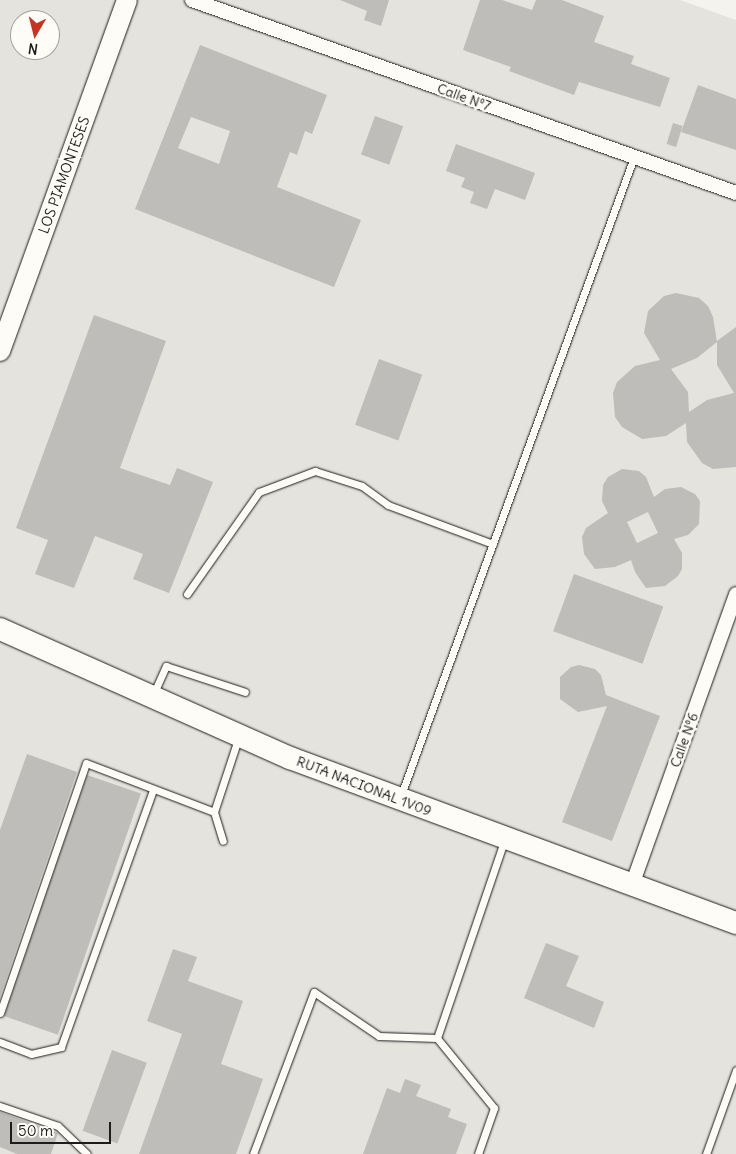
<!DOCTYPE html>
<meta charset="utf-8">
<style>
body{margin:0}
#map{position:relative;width:736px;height:1154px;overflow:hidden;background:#f4f3ee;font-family:Delius,sans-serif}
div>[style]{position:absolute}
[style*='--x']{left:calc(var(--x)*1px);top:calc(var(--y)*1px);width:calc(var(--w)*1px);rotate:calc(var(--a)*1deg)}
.built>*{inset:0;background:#e4e3de}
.building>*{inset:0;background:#bebdba;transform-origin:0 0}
.roads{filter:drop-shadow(0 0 1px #1c1c1c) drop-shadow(0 0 1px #1c1c1c)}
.service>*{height:7px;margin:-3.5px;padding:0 3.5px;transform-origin:3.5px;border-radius:3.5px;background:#fdfcf7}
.minor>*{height:14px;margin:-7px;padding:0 7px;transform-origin:7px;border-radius:7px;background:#fdfcf7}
.secondary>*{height:20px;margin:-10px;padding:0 10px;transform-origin:10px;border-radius:10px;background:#fdfcf7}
.primary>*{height:22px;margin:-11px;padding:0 11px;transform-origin:11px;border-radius:11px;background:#fdfcf7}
span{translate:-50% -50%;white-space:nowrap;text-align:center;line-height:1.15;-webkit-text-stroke:5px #fdfcf7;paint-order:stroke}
.street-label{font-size:14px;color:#1c1c1c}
.north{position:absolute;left:10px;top:10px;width:50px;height:50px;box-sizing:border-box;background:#fdfcf7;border:1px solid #a3a29f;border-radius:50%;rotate:188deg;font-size:14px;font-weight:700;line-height:20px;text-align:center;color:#1c1c1c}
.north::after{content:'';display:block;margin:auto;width:18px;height:22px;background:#c8321e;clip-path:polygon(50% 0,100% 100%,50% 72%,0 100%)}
.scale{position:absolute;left:10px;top:1122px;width:101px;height:22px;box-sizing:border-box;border:2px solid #1c1c1c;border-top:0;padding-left:6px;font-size:15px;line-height:18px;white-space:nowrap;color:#1c1c1c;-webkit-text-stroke:4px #fdfcf7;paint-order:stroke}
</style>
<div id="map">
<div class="built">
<i style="clip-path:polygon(evenodd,0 0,680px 0,736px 20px,736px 1154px,0 1154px,0 0,20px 20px,50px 20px,50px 50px,20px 50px,20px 20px)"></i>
</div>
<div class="building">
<i style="clip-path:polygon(340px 0,389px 0,381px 26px,364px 20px,367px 11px)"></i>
<i style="clip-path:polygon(480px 0,502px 0,532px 10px,536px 0,562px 0,604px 16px,594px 42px,634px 56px,631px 64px,670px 78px,660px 107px,579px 82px,574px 95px,509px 71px,511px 67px,463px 50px)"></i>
<i style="clip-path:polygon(evenodd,200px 45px,327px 95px,312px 134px,305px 131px,297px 155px,290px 152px,277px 187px,361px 220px,334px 287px,135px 209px,200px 45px,191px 117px,230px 131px,219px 164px,178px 148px,191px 117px)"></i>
<i style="clip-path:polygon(698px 85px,736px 99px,736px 150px,681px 132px)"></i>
<i style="left:375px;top:116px;width:30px;height:41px;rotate:20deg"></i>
<i style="left:673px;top:123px;width:10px;height:22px;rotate:17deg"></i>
<i style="clip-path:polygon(456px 144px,535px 173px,525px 200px,495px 189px,487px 209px,470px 203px,474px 192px,461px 187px,465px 178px,446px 171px)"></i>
<i style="clip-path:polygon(676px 293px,699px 298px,708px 306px,713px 317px,717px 342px,697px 358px,671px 369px,688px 392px,689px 412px,707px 400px,734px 393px,717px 365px,717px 341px,736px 327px,736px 467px,713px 469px,702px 463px,687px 442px,686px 423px,666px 436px,642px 439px,622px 427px,615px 417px,613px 393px,617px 382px,635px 366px,660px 360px,644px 333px,648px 311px,664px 296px)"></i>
<i style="clip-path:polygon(94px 315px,166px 341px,120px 468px,170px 485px,177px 468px,213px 482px,169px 593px,133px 579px,143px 554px,95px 536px,74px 588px,35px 574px,48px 540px,16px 528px)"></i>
<i style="left:379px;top:359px;width:46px;height:70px;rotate:20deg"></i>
<i style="clip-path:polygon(evenodd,622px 469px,639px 471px,646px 477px,654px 497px,665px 489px,681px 487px,695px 494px,700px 501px,699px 524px,688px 535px,674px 539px,682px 553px,682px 569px,678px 576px,665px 586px,646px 588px,635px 572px,631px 560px,615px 567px,595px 569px,584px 554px,582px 537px,586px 528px,608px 513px,602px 501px,603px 485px,608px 477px,622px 469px,648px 512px,658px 533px,637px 543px,627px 522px,648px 512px)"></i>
<i style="left:574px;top:574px;width:95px;height:61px;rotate:20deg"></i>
<i style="clip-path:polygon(579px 665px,595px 669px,601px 675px,606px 695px,660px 716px,612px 841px,562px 822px,607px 706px,578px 712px,560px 699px,560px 677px,571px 667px)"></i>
<i style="clip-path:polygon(27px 754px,77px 772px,0 997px,0 830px)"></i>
<i style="left:87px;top:775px;width:57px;height:255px;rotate:19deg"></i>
<i style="clip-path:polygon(546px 943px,579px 956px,566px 986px,604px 1002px,594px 1028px,524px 998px)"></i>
<i style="clip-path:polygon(173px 949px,197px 957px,188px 981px,243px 1001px,221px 1064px,263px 1079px,236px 1154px,139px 1154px,182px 1034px,147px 1021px)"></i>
<i style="left:112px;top:1050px;width:37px;height:86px;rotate:20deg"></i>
<i style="clip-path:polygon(405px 1079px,421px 1085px,416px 1096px,451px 1109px,448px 1117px,467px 1124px,456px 1154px,363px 1154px,387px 1088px,400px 1093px)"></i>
<i style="clip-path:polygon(0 1112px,58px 1133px,51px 1154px,17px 1154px,0 1147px)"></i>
</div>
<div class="roads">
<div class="service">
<i style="--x:187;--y:594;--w:125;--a:-54.8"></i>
<i style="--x:259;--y:492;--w:60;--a:-20.6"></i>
<i style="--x:315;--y:471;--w:49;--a:17.7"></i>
<i style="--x:362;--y:486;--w:32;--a:36"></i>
<i style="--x:388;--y:505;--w:112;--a:20.4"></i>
<i style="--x:153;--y:695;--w:32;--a:-66"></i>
<i style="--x:166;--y:666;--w:83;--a:18.2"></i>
<i style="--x:401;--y:795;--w:679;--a:-69.94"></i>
<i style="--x:214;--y:812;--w:77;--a:-71.8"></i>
<i style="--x:0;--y:1013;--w:264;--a:-71"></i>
<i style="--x:86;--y:763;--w:137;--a:20.9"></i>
<i style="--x:214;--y:812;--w:30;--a:73"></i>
<i style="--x:0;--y:1042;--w:33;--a:21"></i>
<i style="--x:31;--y:1054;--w:31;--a:-13"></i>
<i style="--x:61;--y:1047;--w:273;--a:-70.3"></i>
<i style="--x:0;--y:1106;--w:61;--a:19"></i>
<i style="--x:58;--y:1126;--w:40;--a:44"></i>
<i style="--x:253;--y:1154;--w:173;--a:-69.4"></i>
<i style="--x:314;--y:992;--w:78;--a:34.1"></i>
<i style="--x:379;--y:1036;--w:58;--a:2"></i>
<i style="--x:478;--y:1154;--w:49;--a:-70.8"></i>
<i style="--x:494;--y:1108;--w:90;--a:-129.2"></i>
<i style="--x:437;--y:1038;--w:208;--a:-71.2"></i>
<i style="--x:706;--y:1154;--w:89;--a:-70.3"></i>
</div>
<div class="minor">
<i style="--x:192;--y:0;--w:577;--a:19.53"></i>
<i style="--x:632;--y:885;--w:309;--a:-70.3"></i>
</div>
<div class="secondary">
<i style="--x:0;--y:351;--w:373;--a:-70.1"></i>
</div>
<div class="primary">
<i style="--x:0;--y:629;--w:317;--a:24"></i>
<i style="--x:290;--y:758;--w:476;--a:20.3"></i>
</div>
</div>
<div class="street-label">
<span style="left:464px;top:97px;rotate:20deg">Calle Nº7</span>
<span style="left:64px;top:175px;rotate:-70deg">LOS PIAMONTESES</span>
<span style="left:684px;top:740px;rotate:-70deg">Calle Nº6</span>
<span style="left:364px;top:786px;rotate:21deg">RUTA NACIONAL 1V09</span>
</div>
<div class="north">N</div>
<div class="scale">50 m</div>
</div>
